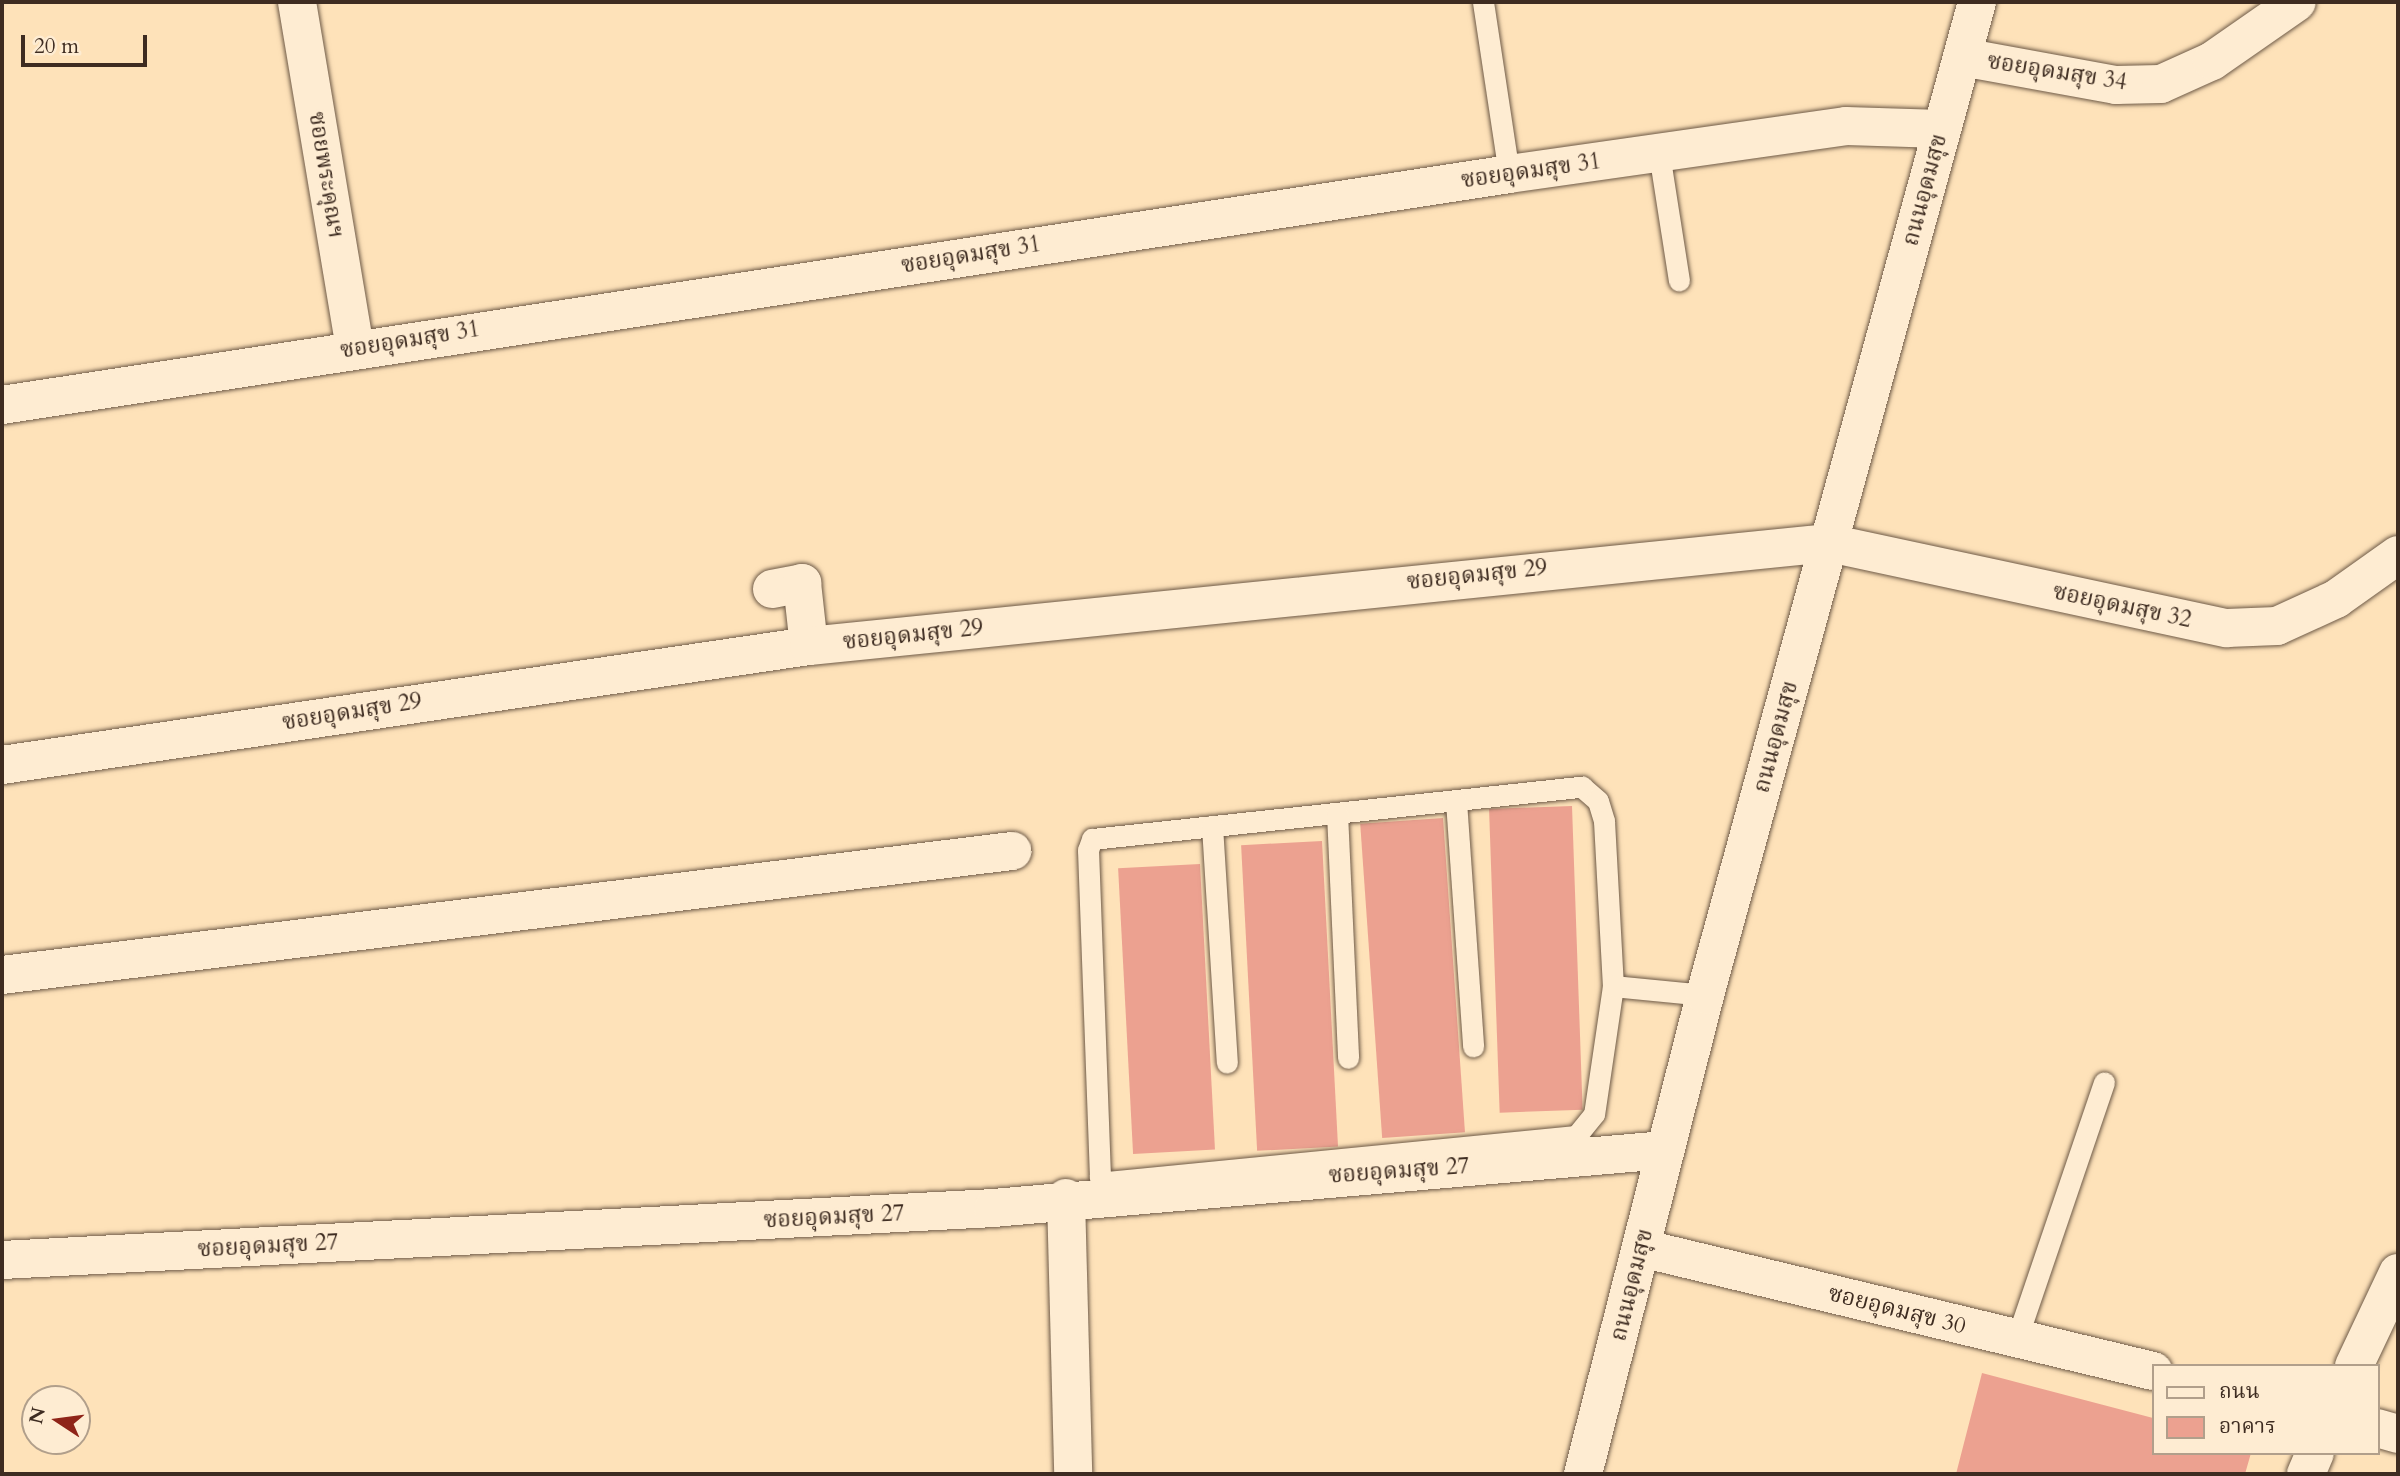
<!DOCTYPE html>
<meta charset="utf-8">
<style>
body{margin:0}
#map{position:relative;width:2400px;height:1476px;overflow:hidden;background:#fee2b9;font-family:Cardo,"Noto Serif Thai",serif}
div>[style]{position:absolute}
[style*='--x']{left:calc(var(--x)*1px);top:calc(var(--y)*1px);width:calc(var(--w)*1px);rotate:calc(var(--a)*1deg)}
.building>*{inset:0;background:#eca190;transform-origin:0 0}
.roads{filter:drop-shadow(0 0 2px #6e5a47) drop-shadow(0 0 2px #6e5a47)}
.lane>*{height:21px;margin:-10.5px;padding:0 10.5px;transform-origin:10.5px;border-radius:10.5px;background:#feecd2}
.street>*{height:38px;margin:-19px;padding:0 19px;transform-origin:19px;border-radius:19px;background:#feecd2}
.secondary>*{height:38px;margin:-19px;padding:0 19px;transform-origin:19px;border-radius:19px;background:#feecd2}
span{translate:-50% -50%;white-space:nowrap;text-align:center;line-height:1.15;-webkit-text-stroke:5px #feecd2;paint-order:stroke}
.street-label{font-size:23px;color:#3e2c21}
.frame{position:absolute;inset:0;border:4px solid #3e2c21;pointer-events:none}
.legend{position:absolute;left:2152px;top:1364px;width:228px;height:91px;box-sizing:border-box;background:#feecd2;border:2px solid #b19f8b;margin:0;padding:9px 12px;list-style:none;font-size:21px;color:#3e2c21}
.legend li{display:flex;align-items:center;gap:14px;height:35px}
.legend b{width:35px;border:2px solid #b19f8b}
.north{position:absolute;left:21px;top:1385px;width:70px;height:70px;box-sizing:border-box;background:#feecd2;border:2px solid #b19f8b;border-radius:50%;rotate:283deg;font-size:19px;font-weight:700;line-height:28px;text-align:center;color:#3e2c21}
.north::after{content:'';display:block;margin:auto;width:24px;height:32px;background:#8f2418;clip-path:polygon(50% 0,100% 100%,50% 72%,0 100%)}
.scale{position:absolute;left:21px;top:35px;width:126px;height:32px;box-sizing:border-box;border:4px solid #3e2c21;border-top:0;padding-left:9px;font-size:21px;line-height:24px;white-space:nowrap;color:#3e2c21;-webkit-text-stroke:5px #feecd2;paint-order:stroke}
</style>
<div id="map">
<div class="building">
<i style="left:1572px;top:806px;width:304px;height:83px;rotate:88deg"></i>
<i style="left:1443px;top:818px;width:315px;height:83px;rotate:86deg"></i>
<i style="left:1322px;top:841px;width:306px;height:81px;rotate:87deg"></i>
<i style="left:1200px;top:864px;width:286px;height:82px;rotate:87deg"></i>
<i style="clip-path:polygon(1982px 1373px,2153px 1418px,2153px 1453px,2251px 1453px,2245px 1474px,1956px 1474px)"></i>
</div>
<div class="roads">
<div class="lane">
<i style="--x:1483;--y:2;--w:174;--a:81.4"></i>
<i style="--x:1659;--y:153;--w:129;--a:81.1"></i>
<i style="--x:1582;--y:787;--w:21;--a:41"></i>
<i style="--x:1598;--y:801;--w:21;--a:73"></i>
<i style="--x:1604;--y:821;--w:165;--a:86.9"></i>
<i style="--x:1613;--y:986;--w:129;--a:98.4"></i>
<i style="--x:1594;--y:1114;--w:28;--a:129"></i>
<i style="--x:1576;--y:1136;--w:471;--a:174.4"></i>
<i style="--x:1107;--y:1182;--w:9;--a:-144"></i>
<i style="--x:1100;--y:1177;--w:327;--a:-92.1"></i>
<i style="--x:1088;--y:850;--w:12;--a:-70"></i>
<i style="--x:1092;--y:839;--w:493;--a:-6.1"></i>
<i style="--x:1456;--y:801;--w:246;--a:86"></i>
<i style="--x:1337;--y:813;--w:245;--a:87.4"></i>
<i style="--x:1212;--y:826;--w:237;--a:86.4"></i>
<i style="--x:1613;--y:986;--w:92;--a:5.6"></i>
<i style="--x:2017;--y:1338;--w:270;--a:-71.2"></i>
</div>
<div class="street">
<i style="--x:297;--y:2;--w:351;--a:80.5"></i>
<i style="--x:1962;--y:57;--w:157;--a:10.3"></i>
<i style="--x:2116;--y:85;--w:45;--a:-1.3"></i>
<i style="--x:2161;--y:84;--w:56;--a:-24.3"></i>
<i style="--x:2212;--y:61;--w:103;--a:-34.8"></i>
<i style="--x:2;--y:405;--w:1525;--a:-8.71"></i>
<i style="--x:1509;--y:174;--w:340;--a:-8.1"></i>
<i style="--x:1846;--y:126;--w:96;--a:1.8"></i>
<i style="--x:772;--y:589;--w:31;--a:-11"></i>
<i style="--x:802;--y:583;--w:63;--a:83.7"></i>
<i style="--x:2;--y:765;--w:816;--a:-8.39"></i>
<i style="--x:809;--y:646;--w:1025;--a:-5.77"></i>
<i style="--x:1829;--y:543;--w:407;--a:12.1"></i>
<i style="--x:2227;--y:628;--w:50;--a:-2.3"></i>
<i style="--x:2277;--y:626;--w:65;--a:-24.6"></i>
<i style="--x:2336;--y:599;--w:76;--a:-35.4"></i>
<i style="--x:2;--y:975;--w:1018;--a:-7"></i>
<i style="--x:1066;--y:1198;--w:276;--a:88.5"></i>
<i style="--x:1641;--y:1248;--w:527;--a:13.51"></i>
<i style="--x:2;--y:1260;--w:992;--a:-3"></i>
<i style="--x:993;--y:1208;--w:674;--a:-4.93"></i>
<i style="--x:2354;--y:1366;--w:103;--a:-64.7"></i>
<i style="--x:2377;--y:1428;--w:22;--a:16"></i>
<i style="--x:2306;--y:1474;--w:23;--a:-67"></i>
</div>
<div class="secondary">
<i style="--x:1583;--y:1474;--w:494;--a:-75.7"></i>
<i style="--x:1705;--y:995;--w:1030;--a:-74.68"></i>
</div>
</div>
<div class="street-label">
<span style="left:2057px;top:72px;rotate:9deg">ซอยอุดมสุข 34</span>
<span style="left:1531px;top:171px;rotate:-8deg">ซอยอุดมสุข 31</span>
<span style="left:326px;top:175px;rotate:81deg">ซอยพระคุณฯ</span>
<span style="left:1925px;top:190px;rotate:-75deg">ถนนอุดมสุข</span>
<span style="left:971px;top:255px;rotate:-9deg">ซอยอุดมสุข 31</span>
<span style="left:410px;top:340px;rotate:-9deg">ซอยอุดมสุข 31</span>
<span style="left:1477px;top:575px;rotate:-6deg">ซอยอุดมสุข 29</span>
<span style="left:2122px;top:606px;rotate:12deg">ซอยอุดมสุข 32</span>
<span style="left:913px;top:635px;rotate:-6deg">ซอยอุดมสุข 29</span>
<span style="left:352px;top:712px;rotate:-9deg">ซอยอุดมสุข 29</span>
<span style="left:1776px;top:737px;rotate:-75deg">ถนนอุดมสุข</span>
<span style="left:1399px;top:1171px;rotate:-4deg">ซอยอุดมสุข 27</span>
<span style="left:834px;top:1217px;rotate:-3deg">ซอยอุดมสุข 27</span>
<span style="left:268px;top:1246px;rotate:-3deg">ซอยอุดมสุข 27</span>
<span style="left:1632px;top:1285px;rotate:-76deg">ถนนอุดมสุข</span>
<span style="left:1897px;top:1310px;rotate:14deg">ซอยอุดมสุข 30</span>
</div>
<div class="frame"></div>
<ul class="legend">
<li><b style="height:9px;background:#feecd2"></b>ถนน</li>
<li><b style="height:19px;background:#eca190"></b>อาคาร</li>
</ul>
<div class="north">N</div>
<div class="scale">20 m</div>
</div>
